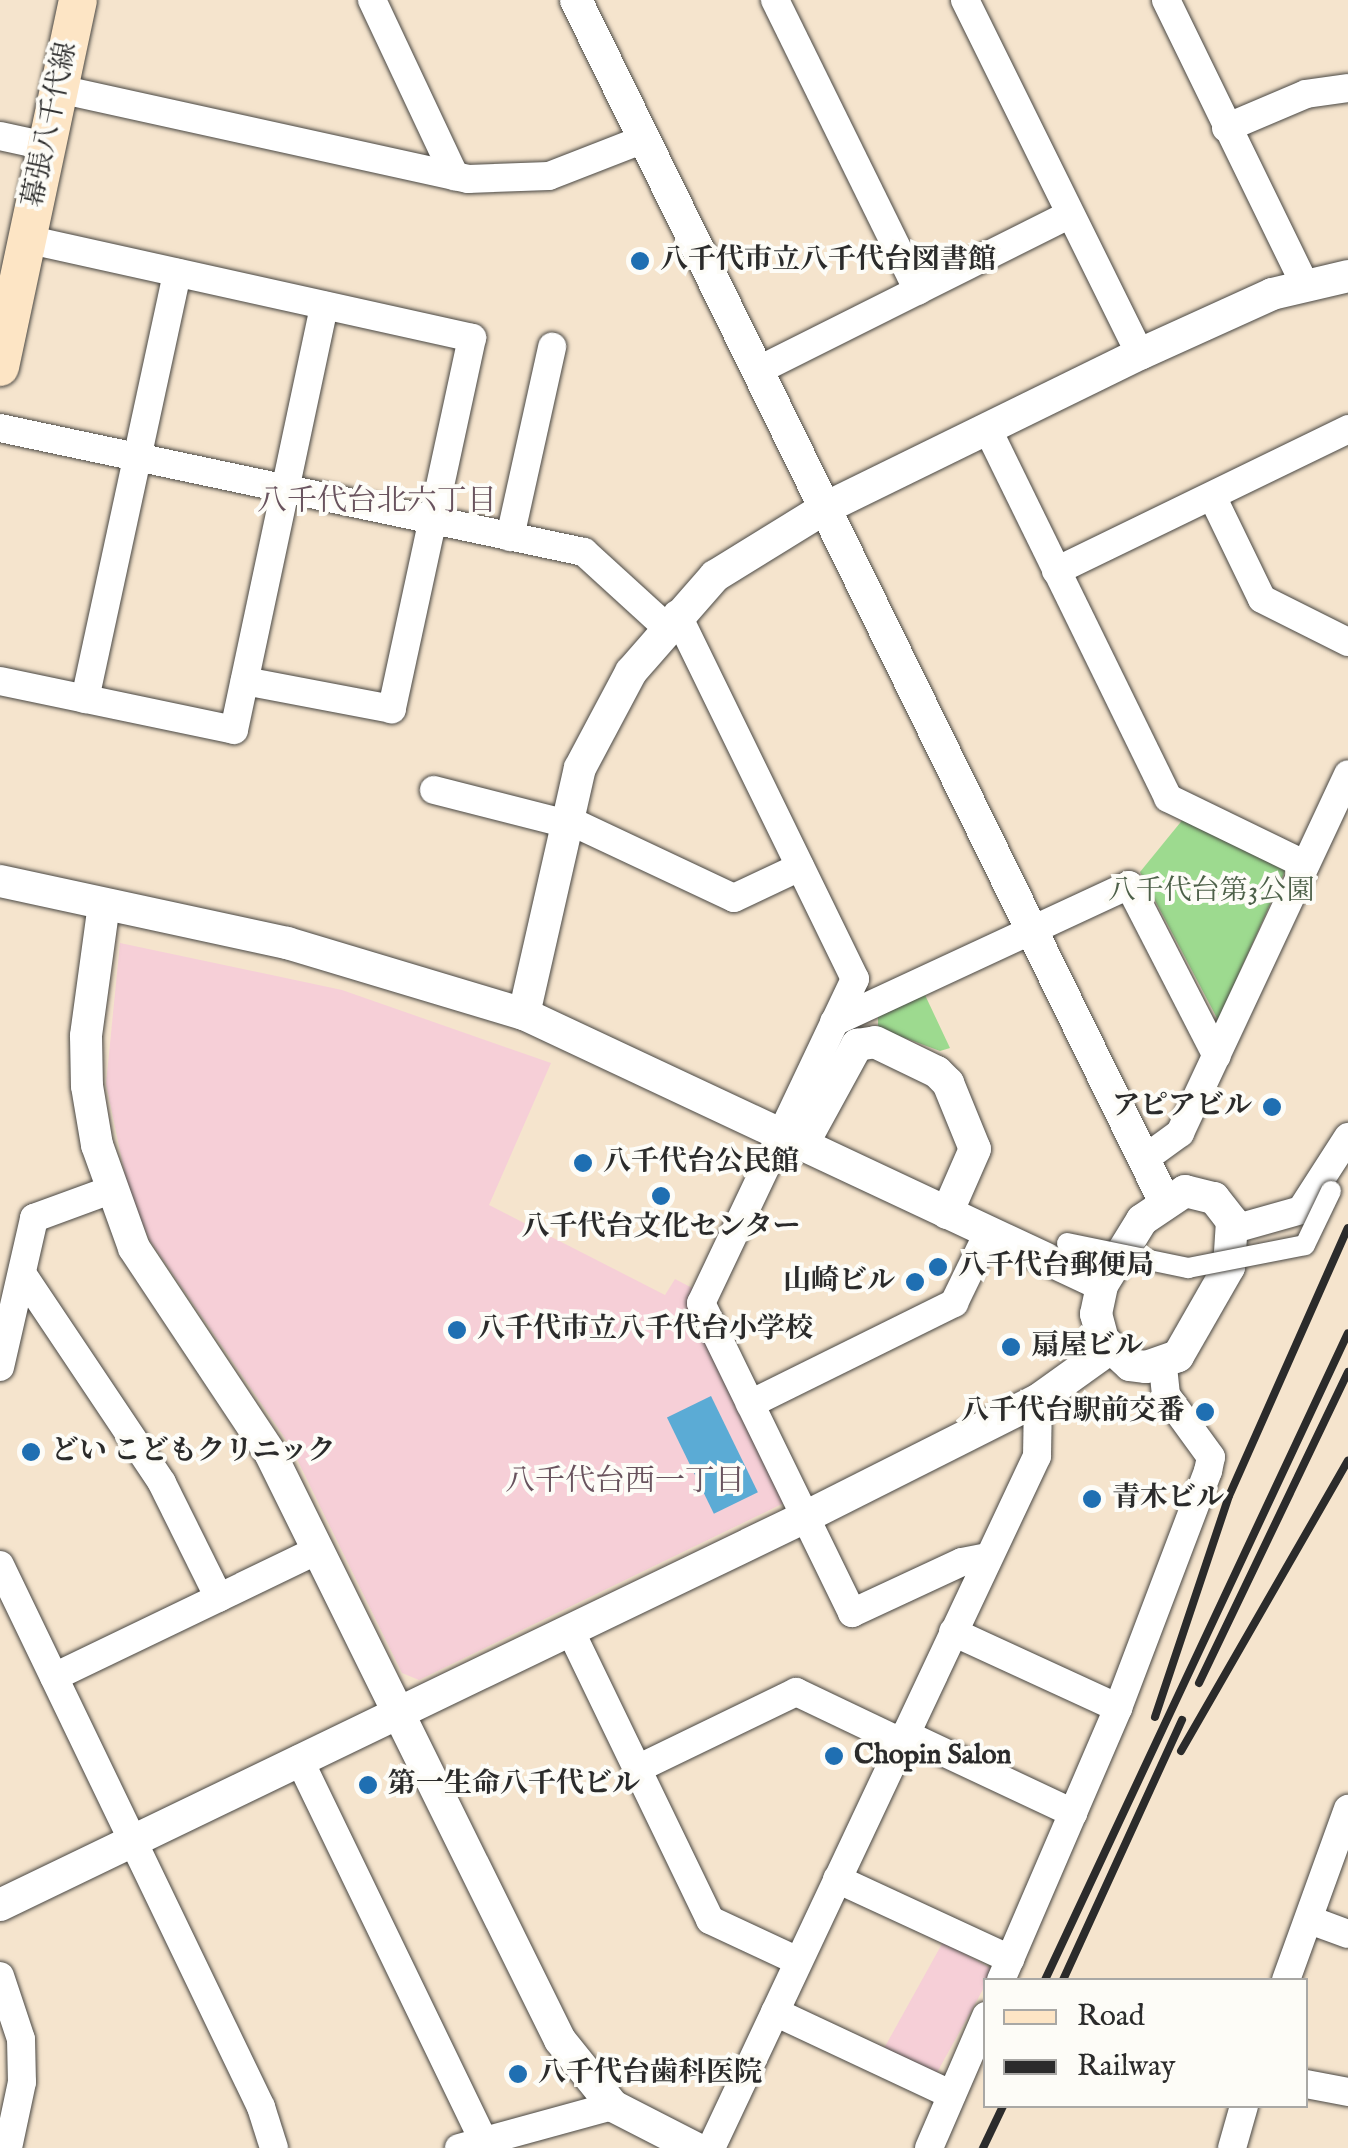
<!DOCTYPE html>
<meta charset="utf-8">
<style>
body{margin:0}
#map{position:relative;width:1348px;height:2148px;overflow:hidden;background:#f5e4cd;font-family:"IM FELL English","Noto Serif JP",serif}
div>[style]{position:absolute}
[style*='--x']{left:calc(var(--x)*1px);top:calc(var(--y)*1px);width:calc(var(--w)*1px);rotate:calc(var(--a)*1deg)}
.built>*{inset:0;background:#f6cfd7;transform-origin:0 0}
.green>*{inset:0;background:#9dda8f}
.water>*{inset:0;background:#5babd5;transform-origin:0 0}
.roads{filter:drop-shadow(0 0 2px #494743) drop-shadow(0 0 2px #494743)}
.minor>*{height:28px;margin:-14px;padding:0 14px;transform-origin:14px;border-radius:14px;background:#fff}
.tertiary>*{height:32px;margin:-16px;padding:0 16px;transform-origin:16px;border-radius:16px;background:#fff}
.secondary>*{height:38px;margin:-19px;padding:0 19px;transform-origin:19px;border-radius:19px;background:#fde5c5}
.rail>*{height:8px;margin:-4px;padding:0 4px;transform-origin:4px;border-radius:4px;background:#2b2b2b}
.bridges{filter:drop-shadow(0 0 2px #494743) drop-shadow(0 0 2px #494743)}
.pedestrian-bridge>*{height:20px;margin:-10px;padding:0 10px;transform-origin:10px;border-radius:10px;background:#fff}
.dots>*{width:28px;height:28px;translate:-50% -50%;box-sizing:border-box;border:5px solid #fdfcf7;border-radius:50%}
span{translate:-50% -50%;white-space:nowrap;text-align:center;line-height:1.15;-webkit-text-stroke:8px #fdfcf7;paint-order:stroke}
.street-label{font-size:28px;color:#2b2b2b}
.poi-label{font-size:28px;color:#2b2b2b;font-weight:700}
.left{translate:0 -50%;text-align:left}
.right{translate:-100% -50%;text-align:right}
.park-label{font-size:28px;color:#4d6049}
.neighbourhood-label{font-size:30px;color:#69535e}
.legend{position:absolute;left:983px;top:1978px;width:325px;height:130px;box-sizing:border-box;background:#fdfcf7;border:2px solid #a9a8a5;margin:0;padding:12px 18px;list-style:none;font-size:30px;color:#2b2b2b}
.legend li{display:flex;align-items:center;gap:20px;height:50px}
.legend b{width:50px;border:2px solid #a9a8a5}
</style>
<div id="map">
<div class="built">
<i style="clip-path:polygon(120px 943px,342px 990px,551px 1063px,489px 1205px,665px 1295px,675px 1279px,696px 1290px,784px 1503px,419px 1680px,402px 1673px,291px 1447px,149px 1239px,127px 1184px,106px 1084px)"></i>
<i style="left:943px;top:1942px;width:58px;height:125px;rotate:29deg"></i>
</div>
<div class="green">
<i style="clip-path:polygon(1184px 818px,1286px 869px,1218px 1020px,1140px 872px)"></i>
<i style="clip-path:polygon(925px 995px,950px 1048px,940px 1051px,878px 1028px,878px 1013px)"></i>
</div>
<div class="water">
<i style="left:711px;top:1396px;width:107px;height:49px;rotate:64deg"></i>
</div>
<div class="roads">
<div class="minor">
<i style="--x:372;--y:0;--w:195;--a:64.8"></i>
<i style="--x:775;--y:0;--w:324;--a:63.8"></i>
<i style="--x:965;--y:0;--w:395;--a:63.7"></i>
<i style="--x:1166;--y:0;--w:315;--a:64"></i>
<i style="--x:59;--y:89;--w:419;--a:12.4"></i>
<i style="--x:468;--y:179;--w:81;--a:-2.1"></i>
<i style="--x:549;--y:176;--w:102;--a:-21.3"></i>
<i style="--x:1226;--y:128;--w:87;--a:-23"></i>
<i style="--x:1306;--y:94;--w:42;--a:-8.1"></i>
<i style="--x:0;--y:136;--w:47;--a:12.3"></i>
<i style="--x:26;--y:239;--w:457;--a:12.5"></i>
<i style="--x:472;--y:338;--w:380;--a:102.2"></i>
<i style="--x:392;--y:709;--w:150;--a:-169.2"></i>
<i style="--x:757;--y:371;--w:350;--a:-26.6"></i>
<i style="--x:0;--y:428;--w:597;--a:11.99"></i>
<i style="--x:584;--y:552;--w:110;--a:42.4"></i>
<i style="--x:987;--y:428;--w:412;--a:63.9"></i>
<i style="--x:1168;--y:798;--w:151;--a:25.9"></i>
<i style="--x:1212;--y:496;--w:114;--a:64.1"></i>
<i style="--x:1262;--y:599;--w:96;--a:26.6"></i>
<i style="--x:510;--y:537;--w:195;--a:-77.5"></i>
<i style="--x:1056;--y:571;--w:325;--a:-25.9"></i>
<i style="--x:677;--y:614;--w:406;--a:64"></i>
<i style="--x:855;--y:979;--w:359;--a:115.4"></i>
<i style="--x:701;--y:1303;--w:345;--a:64"></i>
<i style="--x:852;--y:1613;--w:121;--a:-24.9"></i>
<i style="--x:962;--y:1562;--w:26;--a:-11"></i>
<i style="--x:0;--y:681;--w:239;--a:11.8"></i>
<i style="--x:234;--y:730;--w:434;--a:-78"></i>
<i style="--x:85;--y:699;--w:436;--a:-77.8"></i>
<i style="--x:434;--y:790;--w:137;--a:14.3"></i>
<i style="--x:568;--y:820;--w:183;--a:25.2"></i>
<i style="--x:734;--y:898;--w:73;--a:-25.2"></i>
<i style="--x:834;--y:1022;--w:325;--a:-24.9"></i>
<i style="--x:1129;--y:885;--w:192;--a:62.8"></i>
<i style="--x:1143;--y:1160;--w:46;--a:-36.1"></i>
<i style="--x:1180;--y:1133;--w:396;--a:-64.9"></i>
<i style="--x:1234;--y:1229;--w:70;--a:-15.8"></i>
<i style="--x:1301;--y:1210;--w:87;--a:-57.2"></i>
<i style="--x:23;--y:1275;--w:250;--a:56.2"></i>
<i style="--x:162;--y:1483;--w:128;--a:63.6"></i>
<i style="--x:0;--y:1367;--w:153;--a:-77.1"></i>
<i style="--x:34;--y:1218;--w:81;--a:-20.2"></i>
<i style="--x:750;--y:1404;--w:228;--a:-26.3"></i>
<i style="--x:954;--y:1303;--w:78;--a:-64.1"></i>
<i style="--x:0;--y:1565;--w:602;--a:64.29"></i>
<i style="--x:261;--y:2107;--w:43;--a:72.4"></i>
<i style="--x:571;--y:1632;--w:320;--a:64.2"></i>
<i style="--x:710;--y:1920;--w:97;--a:25"></i>
<i style="--x:953;--y:1632;--w:182;--a:24.7"></i>
<i style="--x:54;--y:1677;--w:293;--a:-25.7"></i>
<i style="--x:905;--y:1734;--w:186;--a:25.2"></i>
<i style="--x:299;--y:1759;--w:424;--a:64.2"></i>
<i style="--x:484;--y:2141;--w:8;--a:113"></i>
<i style="--x:637;--y:1769;--w:177;--a:-25.8"></i>
<i style="--x:796;--y:1692;--w:116;--a:25.5"></i>
<i style="--x:837;--y:1879;--w:191;--a:24.8"></i>
<i style="--x:1310;--y:1920;--w:40;--a:20.2"></i>
<i style="--x:0;--y:1976;--w:66;--a:71.6"></i>
<i style="--x:21;--y:2039;--w:43;--a:88.7"></i>
<i style="--x:22;--y:2082;--w:67;--a:102"></i>
<i style="--x:1001;--y:1980;--w:296;--a:-66.7"></i>
<i style="--x:1118;--y:1708;--w:254;--a:-69.2"></i>
<i style="--x:1208;--y:1471;--w:14;--a:-78"></i>
<i style="--x:1211;--y:1457;--w:77;--a:-126"></i>
<i style="--x:1166;--y:1395;--w:31;--a:-96"></i>
<i style="--x:1286;--y:1980;--w:182;--a:-70.1"></i>
<i style="--x:775;--y:2012;--w:195;--a:25.1"></i>
<i style="--x:1306;--y:2084;--w:43;--a:10.8"></i>
<i style="--x:459;--y:2148;--w:160;--a:-15.3"></i>
<i style="--x:711;--y:2148;--w:765;--a:-64.77"></i>
<i style="--x:1037;--y:1456;--w:56;--a:-89"></i>
<i style="--x:929;--y:2148;--w:144;--a:-66.6"></i>
<i style="--x:1232;--y:2148;--w:44;--a:-74.1"></i>
</div>
<div class="tertiary">
<i style="--x:576;--y:0;--w:1336;--a:63.9"></i>
<i style="--x:0;--y:881;--w:294;--a:12.2"></i>
<i style="--x:287;--y:943;--w:247;--a:16.7"></i>
<i style="--x:524;--y:1014;--w:638;--a:25.12"></i>
<i style="--x:104;--y:904;--w:133;--a:97.8"></i>
<i style="--x:86;--y:1036;--w:50;--a:88.9"></i>
<i style="--x:87;--y:1086;--w:60;--a:80.4"></i>
<i style="--x:97;--y:1145;--w:109;--a:70.2"></i>
<i style="--x:134;--y:1248;--w:246;--a:56.4"></i>
<i style="--x:270;--y:1453;--w:655;--a:63.71"></i>
<i style="--x:560;--y:2040;--w:85;--a:51.2"></i>
<i style="--x:613;--y:2106;--w:92;--a:27.1"></i>
<i style="--x:524;--y:1014;--w:252;--a:-77.2"></i>
<i style="--x:580;--y:768;--w:109;--a:-62"></i>
<i style="--x:631;--y:672;--w:128;--a:-48.8"></i>
<i style="--x:715;--y:576;--w:129;--a:-31.7"></i>
<i style="--x:825;--y:508;--w:351;--a:-26.1"></i>
<i style="--x:1140;--y:354;--w:145;--a:-24.4"></i>
<i style="--x:1272;--y:294;--w:78;--a:-13.3"></i>
<i style="--x:804;--y:1142;--w:111;--a:-61.3"></i>
<i style="--x:857;--y:1045;--w:18;--a:-9"></i>
<i style="--x:875;--y:1042;--w:69;--a:25.8"></i>
<i style="--x:937;--y:1072;--w:16;--a:45"></i>
<i style="--x:948;--y:1083;--w:71;--a:67.8"></i>
<i style="--x:975;--y:1149;--w:70;--a:113.6"></i>
<i style="--x:1185;--y:1191;--w:30;--a:14"></i>
<i style="--x:1214;--y:1198;--w:29;--a:52"></i>
<i style="--x:1232;--y:1221;--w:46;--a:93.7"></i>
<i style="--x:1229;--y:1267;--w:103;--a:119.8"></i>
<i style="--x:1178;--y:1356;--w:34;--a:161"></i>
<i style="--x:1146;--y:1367;--w:16;--a:-173"></i>
<i style="--x:1130;--y:1365;--w:37;--a:-137"></i>
<i style="--x:1103;--y:1340;--w:27;--a:-105"></i>
<i style="--x:1096;--y:1314;--w:30;--a:-78"></i>
<i style="--x:1102;--y:1285;--w:76;--a:-58.4"></i>
<i style="--x:1142;--y:1220;--w:52;--a:-34"></i>
<i style="--x:0;--y:1905;--w:894;--a:-25.73"></i>
<i style="--x:805;--y:1517;--w:261;--a:-26.7"></i>
<i style="--x:1038;--y:1400;--w:87;--a:-35.7"></i>
</div>
<div class="secondary">
<i style="--x:0;--y:367;--w:375;--a:-78"></i>
</div>
</div>
<div class="rail">
<i style="--x:1199;--y:1683;--w:345;--a:-64.4"></i>
<i style="--x:1155;--y:1717;--w:233;--a:-71.5"></i>
<i style="--x:1229;--y:1496;--w:293;--a:-66.1"></i>
<i style="--x:1181;--y:1751;--w:335;--a:-60.1"></i>
<i style="--x:1045;--y:1980;--w:714;--a:-64.91"></i>
<i style="--x:1063;--y:1980;--w:286;--a:-65.4"></i>
<i style="--x:983;--y:2148;--w:47;--a:-64.5"></i>
</div>
<div class="bridges">
<div class="pedestrian-bridge">
<i style="--x:1067;--y:1243;--w:124;--a:11.7"></i>
<i style="--x:1188;--y:1268;--w:119;--a:-11.1"></i>
<i style="--x:1305;--y:1245;--w:60;--a:-64.3"></i>
</div>
</div>
<div class="dots">
<i style="left:640px;top:261px;background:#1f6fb2"></i>
<i style="left:1272px;top:1107px;background:#1f6fb2"></i>
<i style="left:583px;top:1163px;background:#1f6fb2"></i>
<i style="left:661px;top:1196px;background:#1f6fb2"></i>
<i style="left:938px;top:1267px;background:#1f6fb2"></i>
<i style="left:915px;top:1282px;background:#1f6fb2"></i>
<i style="left:457px;top:1330px;background:#1f6fb2"></i>
<i style="left:1011px;top:1347px;background:#1f6fb2"></i>
<i style="left:1205px;top:1412px;background:#1f6fb2"></i>
<i style="left:31px;top:1452px;background:#1f6fb2"></i>
<i style="left:1092px;top:1499px;background:#1f6fb2"></i>
<i style="left:834px;top:1756px;background:#1f6fb2"></i>
<i style="left:368px;top:1785px;background:#1f6fb2"></i>
<i style="left:518px;top:2074px;background:#1f6fb2"></i>
</div>
<div class="street-label">
<span style="left:51px;top:125px;rotate:-78deg">幕張八千代線</span>
</div>
<div class="poi-label">
<span class="left" style="left:660px;top:261px">八千代市立八千代台図書館</span>
<span class="right" style="left:1252px;top:1107px">アピアビル</span>
<span class="left" style="left:603px;top:1163px">八千代台公民館</span>
<span style="left:661px;top:1228px">八千代台文化センター</span>
<span class="left" style="left:958px;top:1267px">八千代台郵便局</span>
<span class="right" style="left:895px;top:1282px">山崎ビル</span>
<span class="left" style="left:477px;top:1330px">八千代市立八千代台小学校</span>
<span class="left" style="left:1031px;top:1347px">扇屋ビル</span>
<span class="right" style="left:1185px;top:1412px">八千代台駅前交番</span>
<span class="left" style="left:51px;top:1452px">どい こどもクリニック</span>
<span class="left" style="left:1112px;top:1499px">青木ビル</span>
<span class="left" style="left:854px;top:1756px">Chopin Salon</span>
<span class="left" style="left:388px;top:1785px">第一生命八千代ビル</span>
<span class="left" style="left:538px;top:2074px">八千代台歯科医院</span>
</div>
<div class="park-label">
<span style="left:1211px;top:892px">八千代台第3公園</span>
</div>
<div class="neighbourhood-label">
<span style="left:377px;top:502px">八千代台北六丁目</span>
<span style="left:625px;top:1482px">八千代台西一丁目</span>
</div>
<ul class="legend">
<li><b style="height:12px;background:#fde5c5"></b>Road</li>
<li><b style="height:12px;background:#2b2b2b"></b>Railway</li>
</ul>
</div>
